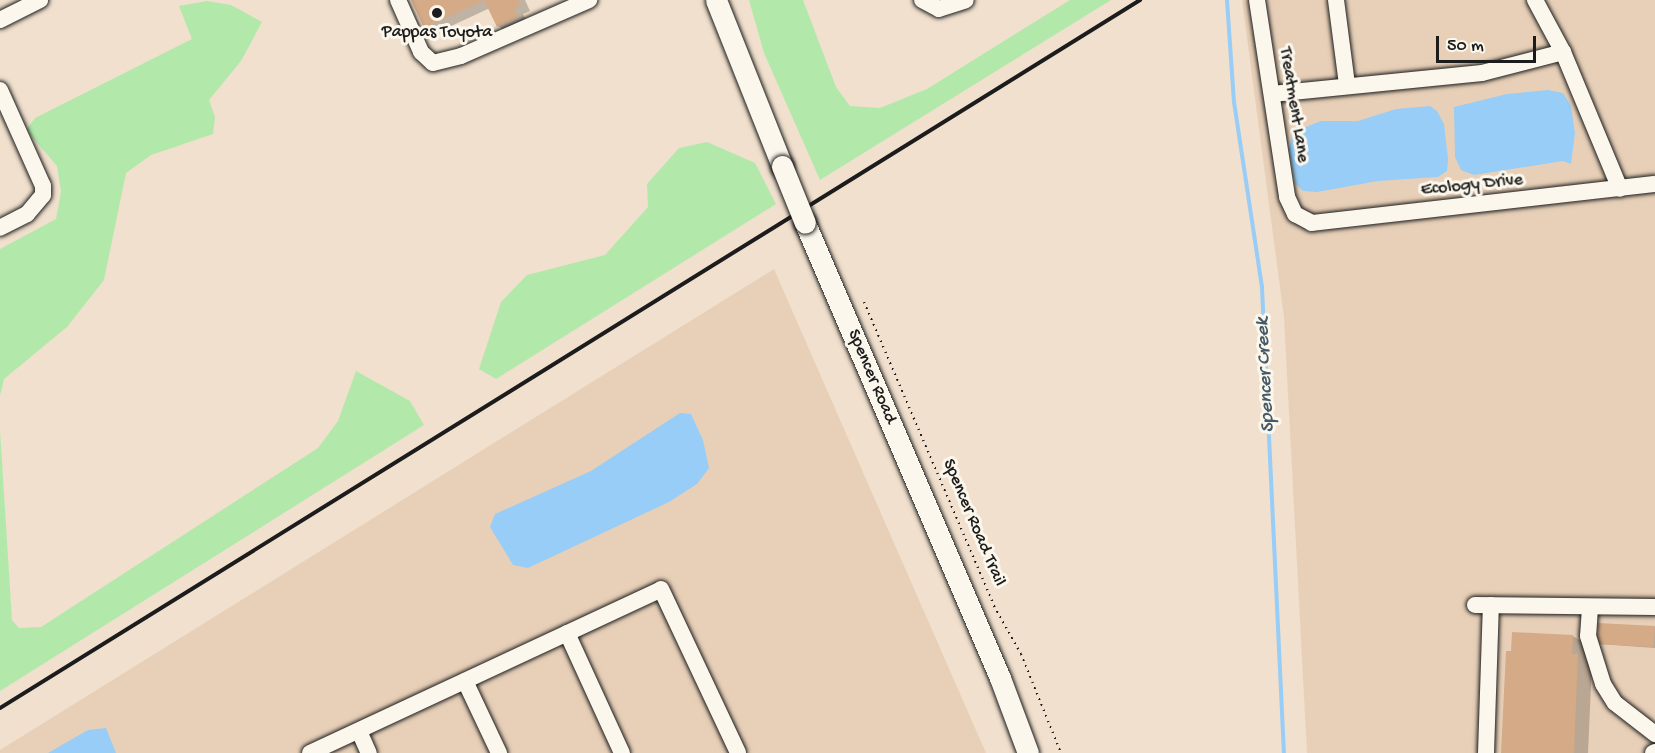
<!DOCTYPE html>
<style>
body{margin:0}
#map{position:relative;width:1655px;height:753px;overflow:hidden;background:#f0e0cd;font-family:"Gochi Hand",sans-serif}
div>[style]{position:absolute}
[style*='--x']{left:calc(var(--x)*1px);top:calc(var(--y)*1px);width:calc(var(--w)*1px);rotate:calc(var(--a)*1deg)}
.built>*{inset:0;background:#e8d0b8}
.green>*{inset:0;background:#b2e9ab}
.water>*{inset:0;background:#97cdf6}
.shadow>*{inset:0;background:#0003}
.stream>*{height:4px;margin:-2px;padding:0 2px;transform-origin:2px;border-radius:2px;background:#97cdf6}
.building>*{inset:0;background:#d5aa86;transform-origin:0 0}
.path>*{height:2px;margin-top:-1px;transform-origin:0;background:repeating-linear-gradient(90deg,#1c1c1c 0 1.5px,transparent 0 6px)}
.roads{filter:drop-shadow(0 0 2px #1c1c1c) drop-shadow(0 0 2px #1c1c1c)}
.minor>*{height:16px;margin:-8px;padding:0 8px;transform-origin:8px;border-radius:8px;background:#fbf7ec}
.major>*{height:21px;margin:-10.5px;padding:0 10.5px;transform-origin:10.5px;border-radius:10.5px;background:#fbf7ec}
.rail>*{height:4px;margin:-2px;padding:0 2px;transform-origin:2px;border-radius:2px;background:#1c1c1c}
.bridges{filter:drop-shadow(0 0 2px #1c1c1c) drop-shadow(0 0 2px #1c1c1c)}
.major-bridge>*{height:21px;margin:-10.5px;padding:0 10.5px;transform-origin:10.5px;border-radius:10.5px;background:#fbf7ec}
.dots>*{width:16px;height:16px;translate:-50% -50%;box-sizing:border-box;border:3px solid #fbf7ec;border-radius:50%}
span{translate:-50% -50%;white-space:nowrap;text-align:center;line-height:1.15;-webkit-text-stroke:6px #fbf7ec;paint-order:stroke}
.poi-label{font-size:18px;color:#1c1c1c}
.street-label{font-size:18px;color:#1c1c1c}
.water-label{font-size:20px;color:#475a68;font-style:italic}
.scale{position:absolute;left:1436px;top:36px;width:100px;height:27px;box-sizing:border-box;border:3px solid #1c1c1c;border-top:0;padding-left:8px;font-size:18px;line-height:21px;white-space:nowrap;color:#1c1c1c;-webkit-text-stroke:4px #fbf7ec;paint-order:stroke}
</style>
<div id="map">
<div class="built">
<i style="clip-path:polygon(1242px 0,1655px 0,1655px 753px,1307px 753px,1284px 318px)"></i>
<i style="clip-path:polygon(774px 269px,986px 753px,0 753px,0 750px)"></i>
</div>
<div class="green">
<i style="clip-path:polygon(749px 0,803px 0,836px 87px,850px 106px,880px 108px,927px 89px,1070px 0,1111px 0,820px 180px,764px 53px)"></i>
<i style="clip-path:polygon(207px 1px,231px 5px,262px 22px,241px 61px,209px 100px,215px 117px,213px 134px,151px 155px,126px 173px,104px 280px,67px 327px,4px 379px,0 396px,0 249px,56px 219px,61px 192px,57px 166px,26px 130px,35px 118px,192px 39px,179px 6px)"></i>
<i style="clip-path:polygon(707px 142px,755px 163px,776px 204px,496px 379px,479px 369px,501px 302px,527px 275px,605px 255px,648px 207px,647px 184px,679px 148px)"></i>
<i style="clip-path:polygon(356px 371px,410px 401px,424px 425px,0 691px,0 431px,12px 620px,19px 628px,41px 627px,318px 448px,338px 421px)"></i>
</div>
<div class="water">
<i style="clip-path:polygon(1548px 90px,1563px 93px,1571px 106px,1575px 133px,1571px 164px,1563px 161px,1474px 175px,1461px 170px,1455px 157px,1454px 107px,1507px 94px)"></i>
<i style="clip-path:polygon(1430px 106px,1437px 111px,1444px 124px,1448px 159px,1447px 171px,1438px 177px,1378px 181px,1317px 192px,1303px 191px,1295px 183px,1289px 149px,1292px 135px,1298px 130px,1321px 121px,1358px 121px,1396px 109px)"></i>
<i style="clip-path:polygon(680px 413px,691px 414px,703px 440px,709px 468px,697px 484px,669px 502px,528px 568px,513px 565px,490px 527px,495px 514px,591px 471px)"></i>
<i style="clip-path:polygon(106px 728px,116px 753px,48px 753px,88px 730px)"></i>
</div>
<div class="shadow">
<i style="clip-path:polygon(413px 0,525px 0,530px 11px,523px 14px,527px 23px,508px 32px,498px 26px,490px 8px,436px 33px,425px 27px)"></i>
<i style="clip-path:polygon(1655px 627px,1655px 648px,1599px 644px)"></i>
<i style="clip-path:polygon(1573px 636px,1587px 645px,1586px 660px,1592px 663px,1588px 753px,1502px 753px)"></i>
</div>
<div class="stream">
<i style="--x:1227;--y:0;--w:102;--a:86.1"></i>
<i style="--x:1234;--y:102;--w:188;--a:81.4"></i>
<i style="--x:1262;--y:288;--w:466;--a:87.3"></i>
</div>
<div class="building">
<i style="clip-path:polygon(411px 0,518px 0,521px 5px,514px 8px,518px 17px,497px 27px,484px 0,424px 28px)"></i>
<i style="left:1598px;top:623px;width:57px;height:21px;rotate:3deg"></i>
<i style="clip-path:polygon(1512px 632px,1573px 635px,1572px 654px,1578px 654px,1574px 753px,1501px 753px,1506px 651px,1511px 651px)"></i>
</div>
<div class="path">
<i style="--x:864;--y:302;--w:331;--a:66.8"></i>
<i style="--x:994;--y:606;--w:55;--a:60.6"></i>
<i style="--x:1021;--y:654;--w:107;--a:68"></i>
</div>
<div class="roads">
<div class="minor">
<i style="--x:398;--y:0;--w:57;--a:66.1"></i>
<i style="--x:421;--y:52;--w:16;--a:43"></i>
<i style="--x:433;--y:63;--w:29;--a:-14"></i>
<i style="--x:461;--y:56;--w:140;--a:-23.6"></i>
<i style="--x:922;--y:0;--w:19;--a:28"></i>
<i style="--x:939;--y:9;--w:28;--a:-18"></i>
<i style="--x:1257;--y:0;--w:199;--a:81.3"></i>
<i style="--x:1287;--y:197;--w:19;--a:65"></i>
<i style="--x:1295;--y:214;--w:19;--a:28"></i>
<i style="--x:1312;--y:223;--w:345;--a:-6.5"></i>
<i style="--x:1336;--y:0;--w:86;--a:82.6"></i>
<i style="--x:1535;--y:0;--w:59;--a:61.7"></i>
<i style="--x:1563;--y:52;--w:148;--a:67.4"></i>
<i style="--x:0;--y:20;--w:45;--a:-26.6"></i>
<i style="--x:0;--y:90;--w:105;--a:65.9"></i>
<i style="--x:43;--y:186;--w:9;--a:90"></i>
<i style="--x:43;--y:195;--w:25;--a:130"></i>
<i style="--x:27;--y:214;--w:30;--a:153"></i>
<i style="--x:1272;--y:94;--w:211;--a:-5.7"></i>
<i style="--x:1482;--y:73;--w:84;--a:-14.5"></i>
<i style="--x:1475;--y:605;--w:180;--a:0.6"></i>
<i style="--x:1590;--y:608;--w:28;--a:94"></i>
<i style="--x:1588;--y:636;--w:50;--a:72.6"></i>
<i style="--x:1603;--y:684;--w:22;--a:58"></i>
<i style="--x:1615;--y:703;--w:51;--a:37.8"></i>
<i style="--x:567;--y:633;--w:132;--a:65.4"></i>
<i style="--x:465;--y:681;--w:80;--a:64.7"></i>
<i style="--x:359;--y:731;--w:24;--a:66"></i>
<i style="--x:310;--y:753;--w:387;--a:-25"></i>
<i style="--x:661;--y:589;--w:181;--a:64.8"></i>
<i style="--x:1486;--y:753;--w:148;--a:-88.1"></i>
<i style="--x:1653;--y:753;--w:2;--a:-27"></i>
</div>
<div class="major">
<i style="--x:716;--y:0;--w:179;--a:68.3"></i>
<i style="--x:805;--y:223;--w:495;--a:66.8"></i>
<i style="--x:1000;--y:678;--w:80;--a:69.5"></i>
</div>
</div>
<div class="rail">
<i style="--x:0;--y:708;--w:1342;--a:-31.84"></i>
</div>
<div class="bridges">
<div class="major-bridge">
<i style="--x:782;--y:166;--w:61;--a:68"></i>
</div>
</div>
<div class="dots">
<i style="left:437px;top:13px;background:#1c1c1c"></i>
</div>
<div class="poi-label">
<span style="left:437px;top:33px">Pappas Toyota</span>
</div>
<div class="street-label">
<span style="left:1293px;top:105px;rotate:81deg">Treatment Lane</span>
<span style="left:1472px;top:186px;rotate:-6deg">Ecology Drive</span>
<span style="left:871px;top:377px;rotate:67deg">Spencer Road</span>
<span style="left:973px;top:523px;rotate:67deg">Spencer Road Trail</span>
</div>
<div class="water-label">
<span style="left:1266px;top:375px;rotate:-93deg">Spencer Creek</span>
</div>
<div class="scale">50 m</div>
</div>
